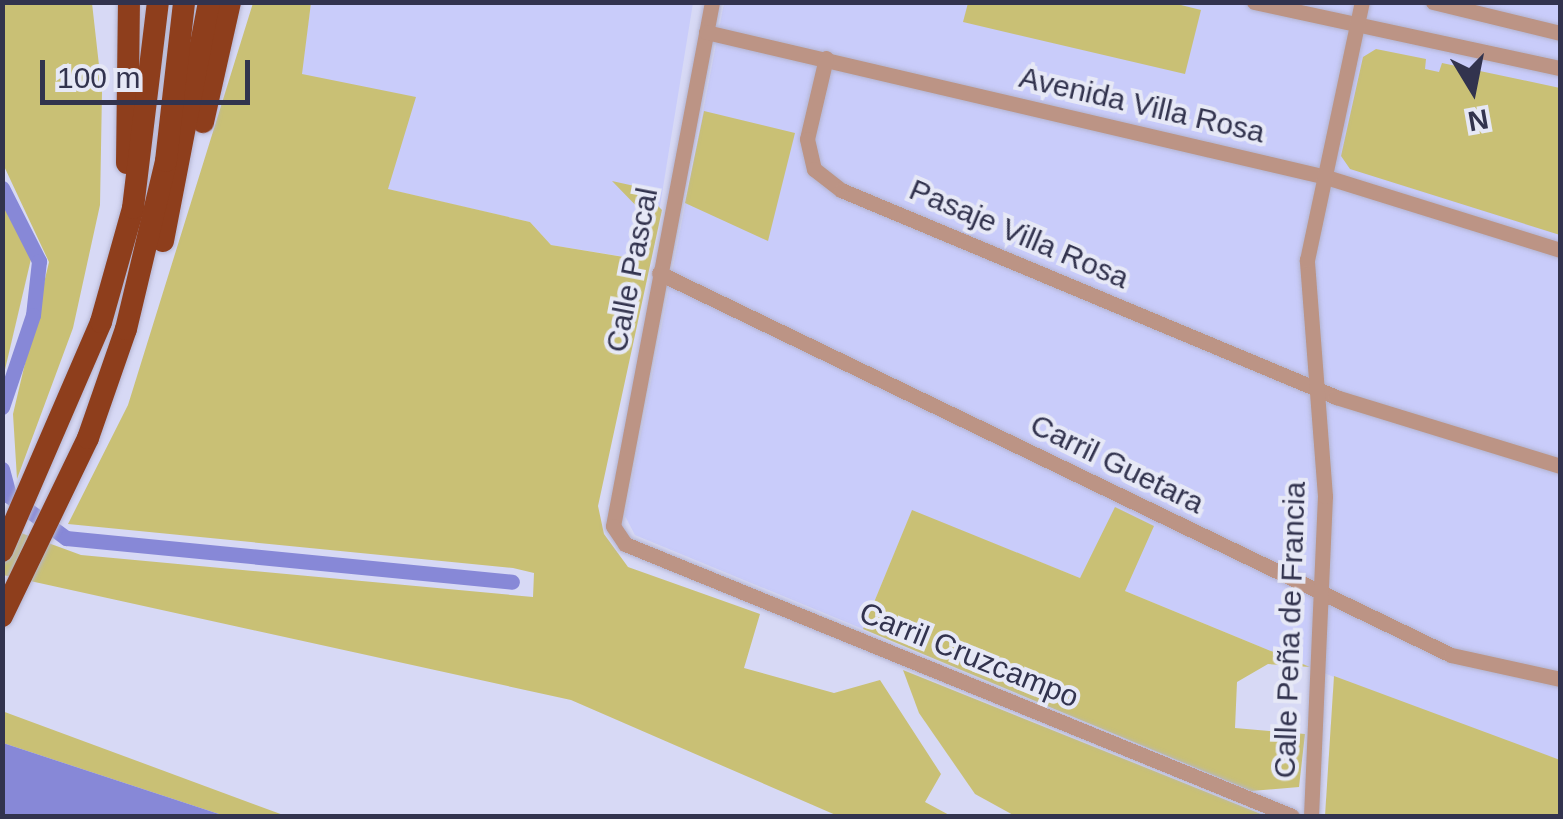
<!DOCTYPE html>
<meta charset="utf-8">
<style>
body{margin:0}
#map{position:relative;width:1563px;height:819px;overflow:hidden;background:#d7d9f5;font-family:Helvetica,sans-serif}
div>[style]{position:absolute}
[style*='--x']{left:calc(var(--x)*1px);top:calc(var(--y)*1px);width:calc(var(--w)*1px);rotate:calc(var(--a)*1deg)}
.built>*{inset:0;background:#c9ccfa}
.green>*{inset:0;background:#c9c075}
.water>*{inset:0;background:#8788d7}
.canal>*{height:15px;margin:-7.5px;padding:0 7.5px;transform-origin:7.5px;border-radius:7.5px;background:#8788d7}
.roads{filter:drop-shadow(0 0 2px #b3b4d0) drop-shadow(0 0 2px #b3b4d0)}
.minor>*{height:15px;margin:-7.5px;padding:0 7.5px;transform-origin:7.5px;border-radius:7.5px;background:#bc9485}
.highway>*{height:22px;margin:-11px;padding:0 11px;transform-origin:11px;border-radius:11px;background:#8e3e1c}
span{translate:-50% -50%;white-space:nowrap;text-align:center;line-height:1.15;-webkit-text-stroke:8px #e6e8f6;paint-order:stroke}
.street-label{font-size:30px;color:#32334e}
.frame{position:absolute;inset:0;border:5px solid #32334e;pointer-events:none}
.north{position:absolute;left:1423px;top:40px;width:100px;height:100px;-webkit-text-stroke:8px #e6e8f6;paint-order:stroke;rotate:170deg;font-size:28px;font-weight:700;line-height:40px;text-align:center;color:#32334e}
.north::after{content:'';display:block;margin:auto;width:35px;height:45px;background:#32334e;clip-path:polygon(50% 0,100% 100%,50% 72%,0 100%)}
.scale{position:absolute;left:40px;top:60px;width:210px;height:45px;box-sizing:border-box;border:5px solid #32334e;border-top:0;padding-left:12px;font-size:30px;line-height:35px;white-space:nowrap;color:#32334e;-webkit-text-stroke:8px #e6e8f6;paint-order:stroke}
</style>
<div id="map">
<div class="built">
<i style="clip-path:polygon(311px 3px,693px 3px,651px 261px,551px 245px,530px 222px,387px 189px,301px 74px)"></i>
<i style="clip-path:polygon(724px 3px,1560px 3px,1560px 760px,1475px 735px,1125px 591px,1116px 507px,1080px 578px,912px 511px,863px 629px,635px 535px,625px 516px)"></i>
</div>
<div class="green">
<i style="clip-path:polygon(3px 2px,92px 3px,102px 92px,100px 205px,73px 328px,17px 479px,13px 414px,49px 262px,3px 164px)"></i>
<i style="clip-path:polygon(1169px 2px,1201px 10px,1185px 74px,963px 22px,968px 3px)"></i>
<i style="clip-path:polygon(253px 3px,311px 3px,302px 74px,416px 97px,388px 189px,530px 222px,551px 245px,636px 259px,647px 217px,612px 181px,639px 187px,662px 210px,598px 506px,604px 534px,628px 567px,760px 614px,744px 668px,834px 693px,880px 680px,941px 774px,925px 802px,951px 816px,838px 816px,571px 700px,3px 575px,2px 526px,81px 555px,533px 597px,534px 573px,513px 568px,68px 524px,128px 405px)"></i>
<i style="clip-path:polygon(1376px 49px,1426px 59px,1425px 69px,1439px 72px,1442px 63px,1560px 88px,1560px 235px,1350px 169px,1341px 156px,1363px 57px)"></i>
<i style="clip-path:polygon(704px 111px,795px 133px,768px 241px,685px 203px)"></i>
<i style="clip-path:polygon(3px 200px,31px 259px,3px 378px)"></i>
<i style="clip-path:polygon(1115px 507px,1154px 526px,1125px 591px,1310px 667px,1268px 664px,1237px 682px,1235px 728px,1305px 734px,1299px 787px,1251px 791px,863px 629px,912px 510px,1080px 578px)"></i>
<i style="clip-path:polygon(903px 670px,1266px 816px,1015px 816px,975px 794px,919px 713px)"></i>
<i style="clip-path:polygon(1334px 676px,1560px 760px,1560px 816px,1325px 816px)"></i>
<i style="clip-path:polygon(2px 711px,286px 816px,225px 816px,3px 743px)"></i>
</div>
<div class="water">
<i style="clip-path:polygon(3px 743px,225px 816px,3px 816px)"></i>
</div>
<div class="canal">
<i style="--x:2;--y:188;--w:82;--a:63.1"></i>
<i style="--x:39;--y:261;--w:54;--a:96.3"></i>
<i style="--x:33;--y:315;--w:97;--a:108.6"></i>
<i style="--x:2;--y:469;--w:28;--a:75"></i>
<i style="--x:9;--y:496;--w:71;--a:36.4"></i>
<i style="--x:66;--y:538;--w:448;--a:5.6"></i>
</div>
<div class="roads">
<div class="minor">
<i style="--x:712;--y:2;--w:533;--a:100.7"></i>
<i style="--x:613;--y:526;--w:22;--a:56"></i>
<i style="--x:625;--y:544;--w:720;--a:22.19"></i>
<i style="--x:1254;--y:2;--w:313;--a:12.2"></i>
<i style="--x:1433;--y:2;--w:131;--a:13.7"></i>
<i style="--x:706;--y:32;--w:637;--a:13.16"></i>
<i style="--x:1326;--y:177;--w:245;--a:17.3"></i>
<i style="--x:826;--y:58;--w:83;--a:103.2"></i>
<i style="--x:807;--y:139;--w:31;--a:77"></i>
<i style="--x:814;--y:169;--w:34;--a:38"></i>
<i style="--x:841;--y:190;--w:537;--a:22.69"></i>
<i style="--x:1336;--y:397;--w:234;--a:17.1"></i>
<i style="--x:659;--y:273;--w:879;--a:25.75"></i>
<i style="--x:1451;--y:655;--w:112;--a:12.4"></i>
<i style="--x:1311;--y:816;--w:320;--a:-87.5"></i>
<i style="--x:1325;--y:496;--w:237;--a:-94.4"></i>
<i style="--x:1307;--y:260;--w:264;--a:-78"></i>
</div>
<div class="highway">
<i style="--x:203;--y:122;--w:123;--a:-77.3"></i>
<i style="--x:127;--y:163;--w:161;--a:-89.3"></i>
<i style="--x:163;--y:241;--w:243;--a:-79.1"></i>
<i style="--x:2;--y:551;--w:249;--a:-66.6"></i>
<i style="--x:101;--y:322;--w:118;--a:-74.3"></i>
<i style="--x:133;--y:208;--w:208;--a:-83.1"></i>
<i style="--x:2;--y:616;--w:198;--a:-64.2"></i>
<i style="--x:88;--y:438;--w:115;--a:-70.8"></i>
<i style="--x:126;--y:329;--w:173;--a:-76.6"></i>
<i style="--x:166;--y:161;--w:160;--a:-83.5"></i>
</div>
</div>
<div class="street-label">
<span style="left:1142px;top:105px;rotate:13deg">Avenida Villa Rosa</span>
<span style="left:1019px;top:234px;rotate:23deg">Pasaje Villa Rosa</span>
<span style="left:632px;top:270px;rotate:-79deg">Calle Pascal</span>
<span style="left:1117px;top:464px;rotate:26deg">Carril Guetara</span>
<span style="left:1290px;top:630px;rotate:-88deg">Calle Peña de Francia</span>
<span style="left:969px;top:655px;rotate:22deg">Carril Cruzcampo</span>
</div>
<div class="frame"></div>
<div class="north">N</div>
<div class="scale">100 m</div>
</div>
